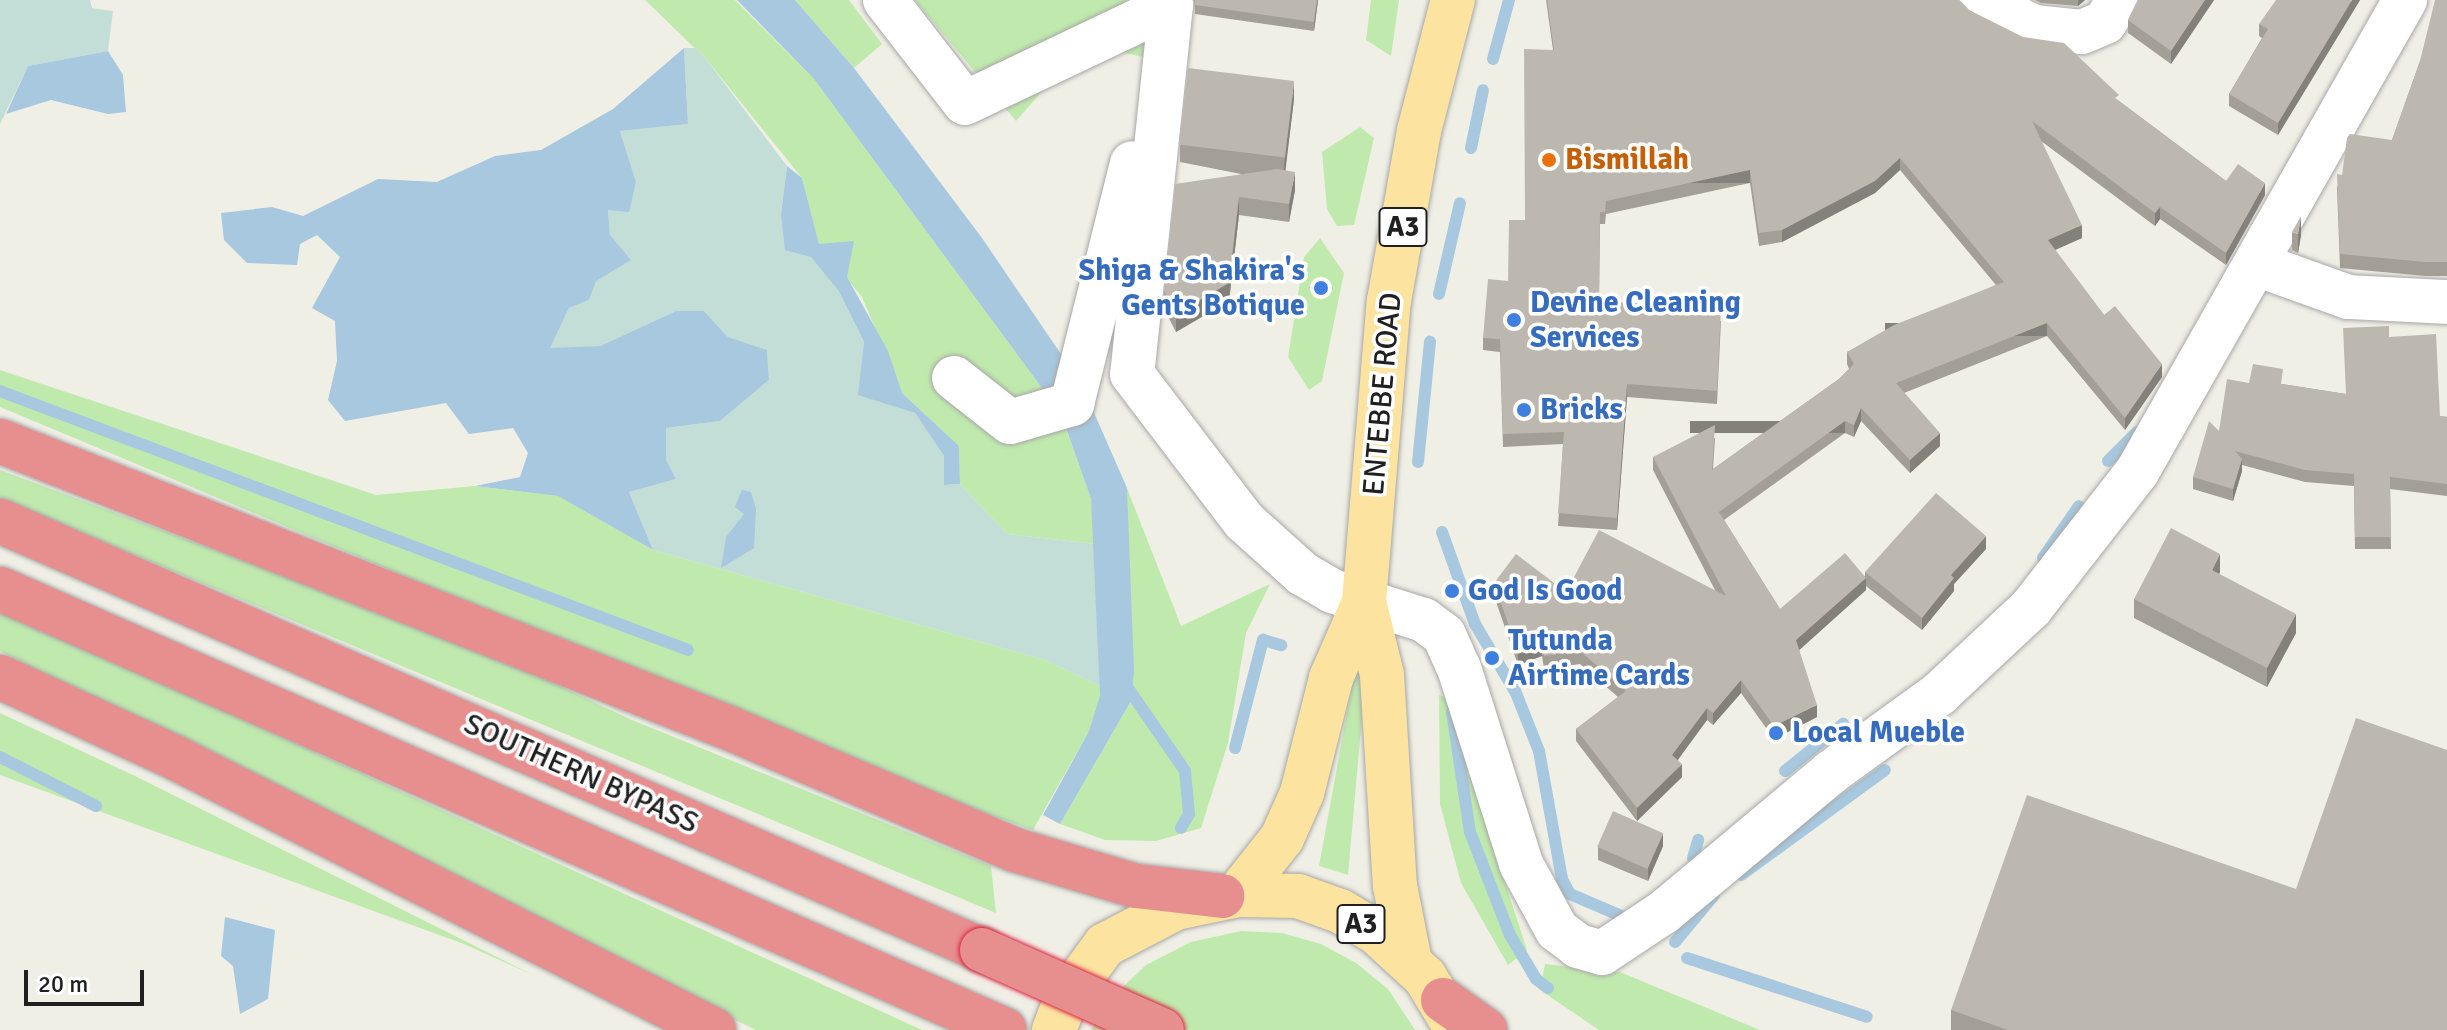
<!DOCTYPE html>
<style>
body{margin:0}
#map{position:relative;width:2447px;height:1030px;overflow:hidden;background:#f0efe6;font-family:Signika,sans-serif}
div>[style]{position:absolute}
[style*='--x']{left:calc(var(--x)*1px);top:calc(var(--y)*1px);width:calc(var(--w)*1px);rotate:calc(var(--a)*1deg)}
.grass>*{inset:0;background:#c0eaad}
.wetland>*{inset:0;background:#c3ded7}
.water>*{inset:0;background:#a7c8de}
.stream>*{height:12px;margin:-6px;padding:0 6px;transform-origin:6px;border-radius:6px;background:#a7c8de}
.roads{filter:drop-shadow(0 0 2px #a7a7a7) drop-shadow(0 0 2px #a7a7a7)}
.minor>*{height:44px;margin:-22px;padding:0 22px;transform-origin:22px;border-radius:22px;background:#fff}
.major>*{height:44px;margin:-22px;padding:0 22px;transform-origin:22px;border-radius:22px;background:#fce4a0}
.highway>*{height:44px;margin:-22px;padding:0 22px;transform-origin:22px;border-radius:22px;background:#e78e8f}
.bridges{filter:drop-shadow(0 0 2px #db2644) drop-shadow(0 0 2px #db2644)}
.highway-bridge>*{height:44px;margin:-22px;padding:0 22px;transform-origin:22px;border-radius:22px;background:#e78e8f}
.wall>*{inset:0;background:#a39e96}
.shaded-wall>*{inset:0;background:#84817a;transform-origin:0 0}
.building>*{inset:0;background:#bdb8af;transform-origin:0 0}
.dots>*{width:22px;height:22px;translate:-50% -50%;box-sizing:border-box;border:4px solid #fff;border-radius:50%}
span{translate:-50% -50%;white-space:nowrap;text-align:center;line-height:1.15;-webkit-text-stroke:7px #fff;paint-order:stroke}
.shield-label span{padding:2px 6px;background:#fff;border:2px solid;border-radius:6px;-webkit-text-stroke-width:0}
.shield-label{font-size:28px;color:#202020;font-weight:700}
.food-label{font-size:30px;color:#c56008;font-weight:700}
.left{translate:0 -50%;text-align:left}
.shop-label{font-size:30px;color:#366cbe;font-weight:700}
.right{translate:-100% -50%;text-align:right}
.street-label{font-size:30px;color:#202020}
.scale{position:absolute;left:24px;top:970px;width:120px;height:36px;box-sizing:border-box;border:4px solid #202020;border-top:0;padding-left:10px;font-size:24px;line-height:28px;white-space:nowrap;color:#202020;-webkit-text-stroke:6px #fff;paint-order:stroke}
</style>
<div id="map">
<div class="grass">
<i style="clip-path:polygon(645px 0,735px 0,814px 79px,1050px 399px,1064px 422px,1091px 499px,1095px 544px,1007px 534px,960px 484px,959px 446px,902px 393px,862px 297px,819px 245px,802px 178px,706px 59px)"></i>
<i style="clip-path:polygon(795px 0,849px 0,882px 44px,854px 68px)"></i>
<i style="clip-path:polygon(915px 0,1167px 0,1160px 60px,1083px 45px,1016px 121px)"></i>
<i style="clip-path:polygon(1371px 0,1399px 0,1391px 56px,1366px 40px)"></i>
<i style="clip-path:polygon(1360px 127px,1374px 138px,1354px 225px,1337px 226px,1327px 209px,1322px 152px)"></i>
<i style="clip-path:polygon(1320px 238px,1344px 273px,1322px 381px,1309px 390px,1288px 357px,1304px 257px)"></i>
<i style="clip-path:polygon(0 370px,376px 495px,475px 486px,558px 496px,653px 550px,1045px 660px,1100px 686px,1100px 695px,1089px 731px,1033px 830px,893px 780px,0 407px)"></i>
<i style="clip-path:polygon(0 470px,476px 647px,632px 720px,991px 866px,996px 913px,0 499px)"></i>
<i style="clip-path:polygon(1127px 488px,1181px 626px,1270px 584px,1246px 633px,1228px 743px,1201px 828px,1156px 841px,1105px 840px,1060px 824px,1131px 701px)"></i>
<i style="clip-path:polygon(0 608px,922px 1030px,756px 1030px,555px 934px,0 651px)"></i>
<i style="clip-path:polygon(1355px 669px,1362px 671px,1363px 706px,1348px 875px,1319px 866px)"></i>
<i style="clip-path:polygon(1439px 695px,1458px 701px,1474px 788px,1527px 950px,1508px 965px,1461px 883px,1440px 804px)"></i>
<i style="clip-path:polygon(0 713px,133px 775px,535px 976px,464px 944px,0 775px)"></i>
<i style="clip-path:polygon(1241px 931px,1282px 933px,1321px 944px,1356px 963px,1388px 989px,1415px 1030px,1091px 1030px,1109px 1000px,1146px 965px,1191px 942px)"></i>
<i style="clip-path:polygon(1545px 964px,1620px 972px,1760px 1030px,1599px 1030px,1540px 990px)"></i>
</div>
<div class="wetland">
<i style="clip-path:polygon(0 0,90px 0,92px 8px,113px 11px,108px 51px,28px 66px,0 124px)"></i>
<i style="clip-path:polygon(684px 48px,695px 48px,706px 59px,787px 166px,781px 214px,838px 290px,864px 342px,859px 394px,915px 413px,944px 456px,944px 485px,960px 484px,1007px 534px,1095px 544px,1100px 686px,1045px 660px,653px 550px,629px 492px,676px 479px,666px 459px,666px 428px,720px 421px,769px 380px,767px 350px,728px 337px,704px 311px,676px 311px,600px 346px,549px 349px,569px 308px,589px 300px,595px 281px,631px 260px,610px 236px,608px 210px,636px 182px,620px 131px,688px 124px)"></i>
</div>
<div class="water">
<i style="clip-path:polygon(737px 0,795px 0,854px 68px,982px 238px,1080px 382px,1050px 399px,814px 79px)"></i>
<i style="clip-path:polygon(684px 48px,688px 124px,620px 131px,636px 182px,629px 212px,608px 210px,610px 235px,631px 260px,596px 281px,589px 300px,569px 308px,550px 348px,600px 346px,676px 311px,704px 311px,728px 337px,767px 350px,769px 380px,720px 421px,666px 428px,666px 459px,676px 479px,629px 492px,653px 550px,558px 496px,475px 486px,520px 477px,528px 453px,513px 428px,469px 434px,446px 403px,345px 421px,328px 400px,337px 361px,335px 321px,312px 308px,340px 257px,317px 235px,300px 244px,297px 265px,247px 263px,224px 240px,221px 213px,272px 207px,303px 216px,378px 179px,437px 182px,495px 156px,541px 150px,613px 109px)"></i>
<i style="clip-path:polygon(108px 51px,123px 75px,126px 112px,108px 114px,51px 100px,6px 114px,28px 66px)"></i>
<i style="clip-path:polygon(787px 166px,802px 178px,819px 244px,854px 241px,847px 277px,888px 351px,902px 393px,959px 446px,960px 484px,944px 485px,944px 456px,915px 413px,858px 395px,864px 342px,838px 290px,811px 257px,785px 250px,781px 214px)"></i>
<i style="clip-path:polygon(1092px 408px,1127px 488px,1134px 671px,1131px 701px,1060px 824px,1043px 815px,1089px 731px,1100px 695px,1091px 499px,1064px 422px)"></i>
<i style="clip-path:polygon(742px 490px,751px 492px,756px 509px,754px 548px,721px 568px,726px 537px,744px 514px,735px 507px)"></i>
<i style="clip-path:polygon(225px 917px,275px 930px,268px 999px,240px 1014px,233px 966px,221px 956px)"></i>
</div>
<div class="stream">
<i style="--x:1493;--y:59;--w:61;--a:-74.8"></i>
<i style="--x:1471;--y:148;--w:59;--a:-78.3"></i>
<i style="--x:1439;--y:294;--w:93;--a:-77"></i>
<i style="--x:0;--y:391;--w:735;--a:20.63"></i>
<i style="--x:2108;--y:461;--w:41;--a:-45"></i>
<i style="--x:1418;--y:462;--w:121;--a:-84.3"></i>
<i style="--x:1442;--y:532;--w:98;--a:70.3"></i>
<i style="--x:1475;--y:624;--w:80;--a:59.3"></i>
<i style="--x:1516;--y:693;--w:62;--a:68.4"></i>
<i style="--x:1539;--y:751;--w:130;--a:79.8"></i>
<i style="--x:1562;--y:879;--w:17;--a:62"></i>
<i style="--x:1570;--y:894;--w:53;--a:23.2"></i>
<i style="--x:2043;--y:558;--w:63;--a:-55.3"></i>
<i style="--x:1123;--y:681;--w:109;--a:55.4"></i>
<i style="--x:1185;--y:771;--w:43;--a:84.7"></i>
<i style="--x:1189;--y:814;--w:16;--a:120"></i>
<i style="--x:1452;--y:712;--w:121;--a:81.5"></i>
<i style="--x:1470;--y:832;--w:110;--a:68.8"></i>
<i style="--x:1510;--y:935;--w:51;--a:59.4"></i>
<i style="--x:1536;--y:979;--w:15;--a:37"></i>
<i style="--x:1235;--y:748;--w:112;--a:-75.5"></i>
<i style="--x:1263;--y:640;--w:19;--a:16"></i>
<i style="--x:0;--y:757;--w:108;--a:27"></i>
<i style="--x:1785;--y:771;--w:75;--a:-39"></i>
<i style="--x:1693;--y:858;--w:19;--a:-74"></i>
<i style="--x:1741;--y:875;--w:178;--a:-36.1"></i>
<i style="--x:1675;--y:942;--w:61;--a:-50.3"></i>
<i style="--x:1687;--y:958;--w:189;--a:18.1"></i>
</div>
<div class="roads">
<div class="minor">
<i style="--x:885;--y:0;--w:130;--a:52.2"></i>
<i style="--x:965;--y:103;--w:228;--a:-25.4"></i>
<i style="--x:1171;--y:5;--w:371;--a:96"></i>
<i style="--x:1132;--y:374;--w:185;--a:52.7"></i>
<i style="--x:1244;--y:521;--w:79;--a:41.9"></i>
<i style="--x:1303;--y:574;--w:34;--a:30"></i>
<i style="--x:1332;--y:591;--w:96;--a:17.5"></i>
<i style="--x:1424;--y:620;--w:25;--a:37"></i>
<i style="--x:1444;--y:635;--w:36;--a:66"></i>
<i style="--x:1459;--y:668;--w:206;--a:72.4"></i>
<i style="--x:1521;--y:864;--w:75;--a:61.4"></i>
<i style="--x:1557;--y:930;--w:26;--a:37"></i>
<i style="--x:1578;--y:946;--w:25;--a:16"></i>
<i style="--x:1602;--y:953;--w:74;--a:-33.5"></i>
<i style="--x:1664;--y:912;--w:217;--a:-39.9"></i>
<i style="--x:1830;--y:773;--w:135;--a:-35.9"></i>
<i style="--x:1939;--y:694;--w:126;--a:-43.1"></i>
<i style="--x:2031;--y:608;--w:172;--a:-52.1"></i>
<i style="--x:2137;--y:472;--w:543;--a:-60.41"></i>
<i style="--x:1980;--y:0;--w:60;--a:26.6"></i>
<i style="--x:2034;--y:27;--w:48;--a:5.9"></i>
<i style="--x:2082;--y:32;--w:25;--a:-23"></i>
<i style="--x:2105;--y:22;--w:26;--a:-58"></i>
<i style="--x:2256;--y:264;--w:98;--a:19.7"></i>
<i style="--x:2348;--y:297;--w:99;--a:2.9"></i>
<i style="--x:954;--y:378;--w:71;--a:38.2"></i>
<i style="--x:1010;--y:422;--w:65;--a:-16.2"></i>
<i style="--x:1072;--y:404;--w:248;--a:-76"></i>
</div>
<div class="major">
<i style="--x:1364;--y:602;--w:75;--a:76.1"></i>
<i style="--x:1382;--y:675;--w:211;--a:86.5"></i>
<i style="--x:1395;--y:886;--w:77;--a:78.8"></i>
<i style="--x:1237;--y:895;--w:73;--a:-51.7"></i>
<i style="--x:1282;--y:838;--w:49;--a:-66"></i>
<i style="--x:1302;--y:793;--w:119;--a:-75.8"></i>
<i style="--x:1331;--y:678;--w:83;--a:-66.5"></i>
<i style="--x:1364;--y:602;--w:302;--a:-85.3"></i>
<i style="--x:1389;--y:301;--w:173;--a:-80"></i>
<i style="--x:1419;--y:131;--w:135;--a:-75.5"></i>
<i style="--x:1054;--y:1030;--w:34;--a:-69"></i>
<i style="--x:1066;--y:998;--w:66;--a:-53.7"></i>
<i style="--x:1105;--y:945;--w:80;--a:-27.5"></i>
<i style="--x:1176;--y:908;--w:62;--a:-12"></i>
<i style="--x:1237;--y:895;--w:61;--a:0.9"></i>
<i style="--x:1298;--y:896;--w:45;--a:19.7"></i>
<i style="--x:1340;--y:911;--w:43;--a:30.7"></i>
<i style="--x:1377;--y:933;--w:65;--a:42.5"></i>
<i style="--x:1425;--y:977;--w:62;--a:58.9"></i>
</div>
<div class="highway">
<i style="--x:0;--y:441;--w:783;--a:21.49"></i>
<i style="--x:729;--y:728;--w:311;--a:23.1"></i>
<i style="--x:1015;--y:850;--w:126;--a:16.6"></i>
<i style="--x:1136;--y:886;--w:87;--a:6.6"></i>
<i style="--x:0;--y:521;--w:1072;--a:23.6"></i>
<i style="--x:0;--y:589;--w:1097;--a:23.69"></i>
<i style="--x:0;--y:677;--w:192;--a:24.7"></i>
<i style="--x:174;--y:757;--w:605;--a:26.82"></i>
<i style="--x:1443;--y:1000;--w:52;--a:35.5"></i>
</div>
</div>
<div class="bridges">
<div class="highway-bridge">
<i style="--x:982;--y:950;--w:197;--a:24"></i>
</div>
</div>
<div class="wall">
<i style="clip-path:polygon(1194px 0,1318px 0,1314px 31px,1195px 14px)"></i>
<i style="clip-path:polygon(1546px 0,1959px 0,1969px 10px,2119px 101px,2226px 181px,2265px 195px,2226px 265px,2160px 219px,2155px 226px,2041px 141px,2082px 238px,2055px 250px,2104px 315px,2162px 377px,2125px 430px,2047px 336px,1904px 393px,1940px 446px,1910px 473px,1861px 421px,1854px 437px,1845px 433px,1724px 520px,1780px 609px,1865px 576px,1865px 572px,1986px 549px,1954px 584px,1954px 591px,1922px 630px,1866px 586px,1866px 590px,1799px 650px,1817px 717px,1774px 739px,1741px 693px,1713px 725px,1707px 720px,1677px 760px,1682px 777px,1637px 821px,1576px 741px,1576px 729px,1618px 697px,1580px 664px,1544px 669px,1542px 656px,1518px 665px,1494px 596px,1494px 583px,1566px 592px,1716px 592px,1653px 470px,1653px 457px,1715px 438px,1713px 469px,1839px 379px,1849px 369px,1847px 364px,1847px 352px,1996px 285px,1900px 170px,1875px 193px,1782px 242px,1759px 246px,1750px 183px,1606px 214px,1605px 224px,1600px 224px,1599px 301px,1721px 321px,1717px 404px,1627px 397px,1617px 530px,1558px 526px,1563px 444px,1503px 447px,1500px 352px,1483px 350px,1483px 338px,1508px 281px,1525px 220px,1553px 50px)"></i>
<i style="clip-path:polygon(2035px 0,2085px 0,2078px 6px,2041px 3px)"></i>
<i style="clip-path:polygon(2138px 0,2214px 0,2171px 64px,2128px 33px,2128px 20px)"></i>
<i style="clip-path:polygon(2360px 0,2278px 135px,2229px 106px,2229px 94px,2262px 38px,2259px 36px,2259px 24px)"></i>
<i style="clip-path:polygon(2447px 0,2447px 276px,2425px 276px,2340px 268px,2337px 188px,2342px 175px,2392px 140px,2420px 61px)"></i>
<i style="clip-path:polygon(1294px 99px,1285px 170px,1295px 190px,1289px 222px,1239px 215px,1229px 301px,1176px 332px,1164px 309px,1164px 291px,1241px 174px,1180px 162px,1180px 145px)"></i>
<i style="clip-path:polygon(2292px 232px,2301px 235px,2298px 253px,2292px 250px)"></i>
<i style="clip-path:polygon(2389px 337px,2440px 416px,2447px 417px,2447px 496px,2390px 489px,2391px 549px,2355px 549px,2354px 486px,2305px 482px,2242px 465px,2242px 471px,2233px 501px,2193px 489px,2193px 477px,2219px 431px,2249px 383px,2282px 384px,2346px 394px)"></i>
<i style="clip-path:polygon(2220px 572px,2219px 574px,2296px 633px,2267px 687px,2134px 618px,2134px 599px)"></i>
<i style="clip-path:polygon(1663px 846px,1648px 881px,1598px 860px,1598px 847px)"></i>
<i style="clip-path:polygon(2296px 889px,2447px 1030px,1951px 1030px,1951px 1010px)"></i>
</div>
<div class="shaded-wall">
<i style="clip-path:polygon(1317px 0,1318px 0,1314px 31px,1314px 22px)"></i>
<i style="clip-path:polygon(2078px 0,2085px 0,2078px 6px)"></i>
<i style="clip-path:polygon(2205px 0,2214px 0,2171px 64px,2171px 51px)"></i>
<i style="clip-path:polygon(2352px 0,2360px 0,2278px 135px,2278px 123px)"></i>
<i style="clip-path:polygon(1294px 81px,1294px 99px,1284px 183px,1284px 165px)"></i>
<i style="clip-path:polygon(1900px 158px,1900px 170px,1875px 193px,1782px 242px,1782px 230px)"></i>
<i style="left:1750px;top:170px;width:13px;height:147px;rotate:90deg"></i>
<i style="clip-path:polygon(1295px 172px,1295px 190px,1289px 222px,1289px 204px)"></i>
<i style="clip-path:polygon(2265px 183px,2265px 195px,2226px 265px,2226px 253px)"></i>
<i style="clip-path:polygon(1239px 197px,1239px 215px,1229px 301px,1176px 332px,1176px 314px)"></i>
<i style="clip-path:polygon(2160px 207px,2160px 219px,2155px 226px,2155px 213px)"></i>
<i style="clip-path:polygon(2301px 216px,2301px 235px,2298px 253px,2298px 234px)"></i>
<i style="clip-path:polygon(2082px 225px,2082px 238px,2048px 253px,2048px 240px)"></i>
<i style="left:2047px;top:323px;width:13px;height:162px;rotate:90deg"></i>
<i style="clip-path:polygon(2162px 364px,2162px 377px,2125px 430px,2125px 418px)"></i>
<i style="clip-path:polygon(1627px 384px,1627px 397px,1617px 530px,1617px 518px)"></i>
<i style="clip-path:polygon(1861px 408px,1861px 421px,1854px 437px,1854px 425px)"></i>
<i style="left:1845px;top:421px;width:12px;height:155px;rotate:90deg"></i>
<i style="clip-path:polygon(1940px 433px,1940px 446px,1910px 473px,1910px 460px)"></i>
<i style="clip-path:polygon(2242px 459px,2242px 471px,2233px 501px,2233px 489px)"></i>
<i style="clip-path:polygon(1986px 536px,1986px 549px,1954px 584px,1954px 591px,1922px 630px,1922px 618px,1951px 575px)"></i>
<i style="clip-path:polygon(2220px 554px,2220px 572px,2212px 589px,2212px 570px)"></i>
<i style="clip-path:polygon(1866px 578px,1866px 590px,1796px 653px,1796px 640px)"></i>
<i style="clip-path:polygon(2296px 614px,2296px 633px,2267px 687px,2267px 668px)"></i>
<i style="clip-path:polygon(1542px 643px,1542px 656px,1518px 665px,1518px 652px)"></i>
<i style="clip-path:polygon(1741px 680px,1741px 693px,1713px 725px,1713px 713px)"></i>
<i style="clip-path:polygon(1817px 705px,1817px 717px,1774px 739px,1774px 726px)"></i>
<i style="clip-path:polygon(1707px 708px,1707px 720px,1672px 768px,1672px 755px)"></i>
<i style="clip-path:polygon(1682px 764px,1682px 777px,1637px 821px,1637px 808px)"></i>
<i style="clip-path:polygon(1663px 833px,1663px 846px,1648px 881px,1648px 868px)"></i>
</div>
<div class="building">
<i style="clip-path:polygon(1195px 0,1317px 0,1314px 22px,1195px 5px)"></i>
<i style="clip-path:polygon(1547px 0,1959px 0,1969px 10px,2023px 37px,2064px 43px,2119px 95px,2115px 98px,2226px 181px,2238px 164px,2265px 183px,2226px 253px,2160px 207px,2155px 213px,2032px 121px,2082px 225px,2048px 240px,2104px 315px,2115px 306px,2162px 364px,2125px 418px,2047px 323px,1896px 383px,1940px 433px,1910px 460px,1861px 408px,1854px 425px,1845px 421px,1719px 512px,1780px 609px,1845px 553px,1866px 578px,1796px 640px,1817px 705px,1774px 726px,1741px 680px,1713px 713px,1707px 708px,1672px 755px,1682px 764px,1637px 808px,1576px 729px,1626px 691px,1580px 651px,1544px 656px,1542px 643px,1518px 652px,1494px 583px,1516px 554px,1566px 592px,1599px 530px,1726px 596px,1653px 457px,1715px 425px,1712px 470px,1839px 379px,1854px 364px,1847px 352px,1894px 325px,2004px 282px,1900px 158px,1875px 181px,1782px 230px,1759px 233px,1750px 170px,1606px 201px,1605px 212px,1600px 212px,1599px 301px,1721px 308px,1717px 391px,1627px 384px,1617px 518px,1558px 513px,1564px 432px,1503px 434px,1500px 339px,1483px 338px,1488px 279px,1508px 281px,1509px 220px,1525px 220px,1524px 49px,1554px 50px)"></i>
<i style="clip-path:polygon(2138px 0,2205px 0,2171px 51px,2128px 20px)"></i>
<i style="clip-path:polygon(2276px 0,2352px 0,2278px 123px,2229px 94px,2268px 29px,2259px 24px)"></i>
<i style="clip-path:polygon(2435px 0,2447px 0,2447px 262px,2425px 262px,2340px 254px,2337px 174px,2342px 175px,2347px 138px,2350px 134px,2392px 140px,2420px 61px)"></i>
<i style="left:1188px;top:68px;width:107px;height:77px;rotate:7deg"></i>
<i style="clip-path:polygon(1277px 169px,1295px 172px,1289px 204px,1239px 197px,1229px 283px,1176px 314px,1164px 291px,1175px 184px)"></i>
<i style="clip-path:polygon(2301px 216px,2298px 234px,2292px 232px)"></i>
<i style="clip-path:polygon(2389px 326px,2389px 337px,2436px 334px,2440px 416px,2447px 417px,2447px 484px,2390px 477px,2391px 537px,2355px 537px,2354px 474px,2305px 470px,2235px 451px,2242px 459px,2233px 489px,2193px 477px,2209px 421px,2219px 431px,2227px 379px,2249px 383px,2253px 364px,2283px 369px,2281px 384px,2346px 394px,2343px 328px)"></i>
<i style="clip-path:polygon(1936px 493px,1986px 536px,1951px 575px,1954px 578px,1922px 618px,1865px 572px)"></i>
<i style="clip-path:polygon(2171px 528px,2220px 554px,2212px 570px,2296px 614px,2267px 668px,2134px 599px)"></i>
<i style="clip-path:polygon(2356px 718px,2447px 750px,2447px 1030px,2008px 1030px,1951px 1010px,2027px 795px,2296px 889px)"></i>
<i style="left:1613px;top:811px;width:55px;height:39px;rotate:24deg"></i>
</div>
<div class="dots">
<i style="left:1549px;top:160px;background:#e8710a"></i>
<i style="left:1321px;top:288px;background:#3f7fe0"></i>
<i style="left:1514px;top:320px;background:#3f7fe0"></i>
<i style="left:1524px;top:410px;background:#3f7fe0"></i>
<i style="left:1452px;top:591px;background:#3f7fe0"></i>
<i style="left:1492px;top:658px;background:#3f7fe0"></i>
<i style="left:1776px;top:733px;background:#3f7fe0"></i>
</div>
<div class="shield-label">
<span style="left:1403px;top:227px">A3</span>
<span style="left:1361px;top:924px">A3</span>
</div>
<div class="food-label">
<span class="left" style="left:1565px;top:160px">Bismillah</span>
</div>
<div class="shop-label">
<span class="right" style="left:1305px;top:288px">Shiga &amp; Shakira's<br>Gents Botique</span>
<span class="left" style="left:1530px;top:320px">Devine Cleaning<br>Services</span>
<span class="left" style="left:1540px;top:410px">Bricks</span>
<span class="left" style="left:1468px;top:591px">God Is Good</span>
<span class="left" style="left:1508px;top:658px">Tutunda<br>Airtime Cards</span>
<span class="left" style="left:1792px;top:733px">Local Mueble</span>
</div>
<div class="street-label">
<span style="left:1383px;top:394px;rotate:-85deg">ENTEBBE ROAD</span>
<span style="left:581px;top:774px;rotate:24deg">SOUTHERN BYPASS</span>
</div>
<div class="scale">20 m</div>
</div>
